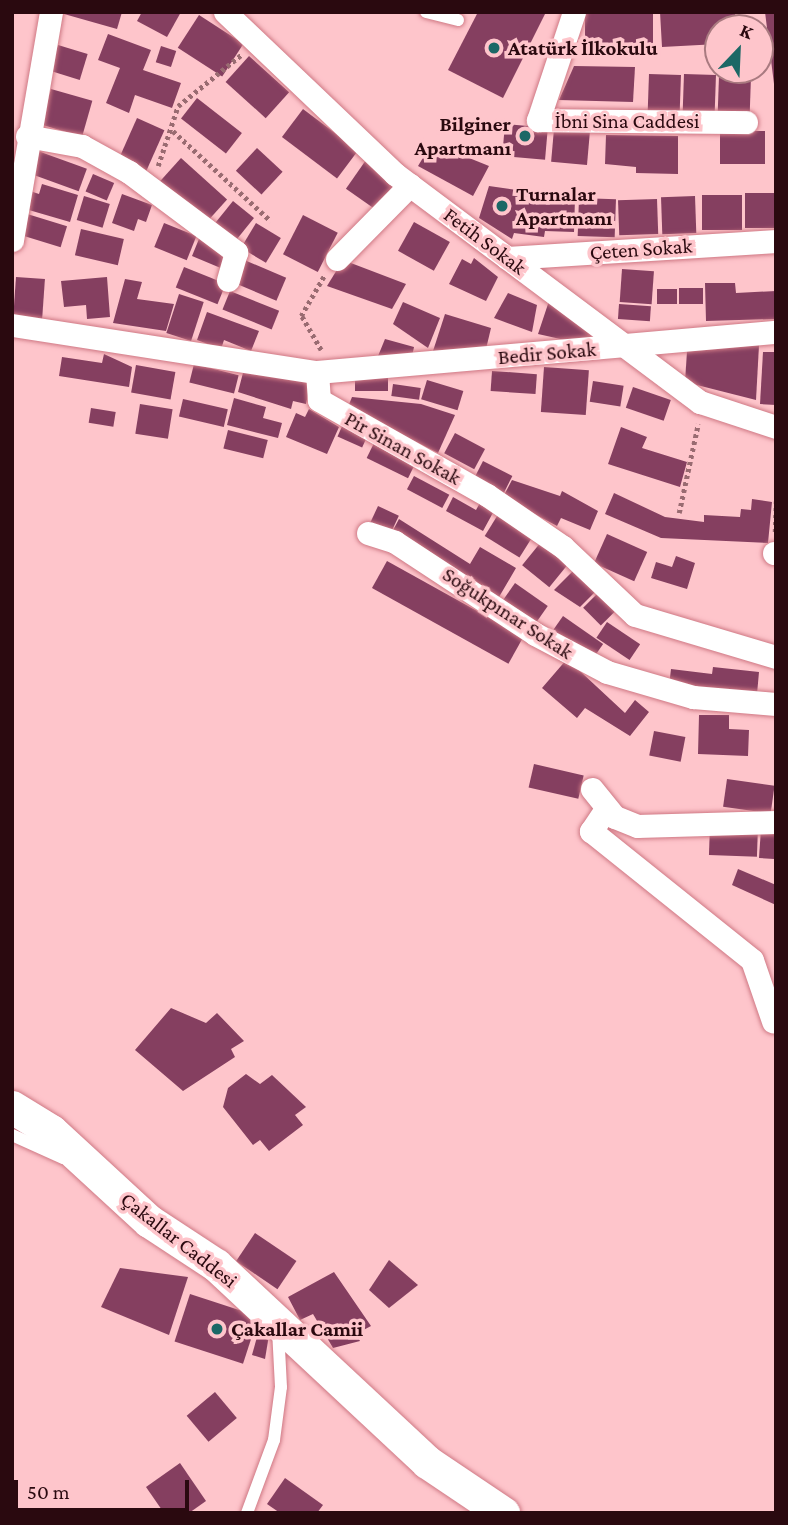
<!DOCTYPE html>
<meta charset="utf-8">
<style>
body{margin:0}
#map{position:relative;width:788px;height:1525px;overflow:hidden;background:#fec5cb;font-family:"Crimson Pro",serif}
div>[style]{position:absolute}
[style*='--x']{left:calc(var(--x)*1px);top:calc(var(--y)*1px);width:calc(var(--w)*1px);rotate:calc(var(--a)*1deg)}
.building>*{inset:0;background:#853f60;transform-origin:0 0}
.path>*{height:4.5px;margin-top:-2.25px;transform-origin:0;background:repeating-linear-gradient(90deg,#996b71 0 3.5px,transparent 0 7px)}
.roads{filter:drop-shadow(0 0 2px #cf7884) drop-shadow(0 0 2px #cf7884)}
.lane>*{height:12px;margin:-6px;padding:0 6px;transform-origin:6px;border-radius:6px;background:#fff}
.street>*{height:23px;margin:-11.5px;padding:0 11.5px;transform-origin:11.5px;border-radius:11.5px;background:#fff}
.secondary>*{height:33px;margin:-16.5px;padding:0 16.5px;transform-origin:16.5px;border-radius:16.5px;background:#fff}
.dots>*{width:19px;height:19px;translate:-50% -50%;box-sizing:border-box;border:4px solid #fec5cb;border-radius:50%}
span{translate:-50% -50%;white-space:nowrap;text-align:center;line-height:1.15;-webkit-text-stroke:7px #fec5cb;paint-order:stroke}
.poi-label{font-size:21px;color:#2a090f;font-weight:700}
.left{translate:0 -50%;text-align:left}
.right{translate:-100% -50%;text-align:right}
.street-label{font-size:21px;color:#2a090f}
.frame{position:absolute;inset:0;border:14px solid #2a090f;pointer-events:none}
.north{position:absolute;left:704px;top:14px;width:70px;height:70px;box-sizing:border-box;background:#fec5cb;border:2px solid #a97a80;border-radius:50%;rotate:23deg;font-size:19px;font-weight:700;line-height:28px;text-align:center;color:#2a090f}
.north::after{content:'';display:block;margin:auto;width:24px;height:32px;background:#1c6866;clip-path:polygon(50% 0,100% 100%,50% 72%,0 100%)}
.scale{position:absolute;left:14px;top:1480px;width:175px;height:32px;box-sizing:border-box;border:4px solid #2a090f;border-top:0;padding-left:9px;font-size:21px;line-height:24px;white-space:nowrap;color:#2a090f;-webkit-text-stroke:5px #fec5cb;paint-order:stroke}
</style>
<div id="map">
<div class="building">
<i style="clip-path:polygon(57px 12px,122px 12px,117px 29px)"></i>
<i style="clip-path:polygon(142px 12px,181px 12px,167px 37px,137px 21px)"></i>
<i style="clip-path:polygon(478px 12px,546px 12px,503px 98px,448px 70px)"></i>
<i style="left:585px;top:12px;width:68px;height:37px"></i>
<i style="clip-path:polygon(660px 12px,735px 12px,736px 28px,718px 28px,718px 44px,662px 47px)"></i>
<i style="clip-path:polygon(765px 12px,776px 12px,776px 84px,774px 84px)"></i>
<i style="left:199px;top:15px;width:53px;height:39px;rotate:33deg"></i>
<i style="clip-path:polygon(108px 34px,151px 50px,143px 70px,181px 83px,172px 108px,135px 95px,129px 113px,106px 103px,120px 68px,98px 60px)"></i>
<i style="left:58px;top:45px;width:31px;height:27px;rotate:17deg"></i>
<i style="left:161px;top:46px;width:16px;height:17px;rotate:18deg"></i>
<i style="left:249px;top:56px;width:54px;height:35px;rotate:42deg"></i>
<i style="clip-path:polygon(574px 66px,635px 67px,633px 102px,559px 100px)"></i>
<i style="left:649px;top:74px;width:32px;height:38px;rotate:2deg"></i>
<i style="left:684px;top:74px;width:32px;height:38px;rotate:2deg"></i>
<i style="left:719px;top:76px;width:32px;height:38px;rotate:2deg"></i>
<i style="left:51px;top:89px;width:43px;height:37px;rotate:16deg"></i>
<i style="left:197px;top:98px;width:57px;height:26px;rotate:38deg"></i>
<i style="left:303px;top:109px;width:69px;height:35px;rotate:37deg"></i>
<i style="left:137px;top:118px;width:30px;height:44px;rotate:24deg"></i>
<i style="left:505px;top:124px;width:43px;height:32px;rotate:5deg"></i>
<i style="left:554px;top:129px;width:36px;height:33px;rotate:5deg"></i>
<i style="left:720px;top:131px;width:45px;height:33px"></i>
<i style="clip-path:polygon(606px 135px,678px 136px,678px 174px,636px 173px,636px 167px,605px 164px)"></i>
<i style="clip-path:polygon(432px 143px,489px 166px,473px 196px,418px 166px)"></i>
<i style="left:257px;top:148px;width:35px;height:31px;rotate:43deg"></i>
<i style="left:38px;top:151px;width:52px;height:24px;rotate:20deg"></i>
<i style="left:181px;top:158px;width:62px;height:35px;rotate:42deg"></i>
<i style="left:366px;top:160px;width:37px;height:35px;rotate:35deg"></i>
<i style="left:93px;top:174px;width:23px;height:19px;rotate:23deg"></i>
<i style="clip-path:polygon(42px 184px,78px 195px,70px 222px,22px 208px,27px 190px,39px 194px)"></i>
<i style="clip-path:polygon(489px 186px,575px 198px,574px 232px,545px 231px,544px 237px,514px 233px,512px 239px,479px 218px)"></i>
<i style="left:776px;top:193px;width:35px;height:31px;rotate:90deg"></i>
<i style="clip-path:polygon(122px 194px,152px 205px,146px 222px,138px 219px,134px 231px,112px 223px)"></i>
<i style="left:702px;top:195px;width:40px;height:35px"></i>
<i style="left:84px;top:196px;width:27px;height:25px;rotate:17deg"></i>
<i style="left:695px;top:196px;width:37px;height:34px;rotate:88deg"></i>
<i style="left:579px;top:198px;width:37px;height:38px;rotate:2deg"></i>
<i style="left:657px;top:199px;width:35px;height:39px;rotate:88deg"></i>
<i style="left:233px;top:201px;width:27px;height:35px;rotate:39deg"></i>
<i style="left:24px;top:213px;width:45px;height:22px;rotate:17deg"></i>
<i style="left:303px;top:215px;width:39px;height:44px;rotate:27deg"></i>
<i style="left:414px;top:222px;width:41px;height:33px;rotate:29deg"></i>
<i style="left:164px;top:223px;width:35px;height:26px;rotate:22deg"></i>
<i style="left:256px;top:223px;width:29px;height:29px;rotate:31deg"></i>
<i style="left:81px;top:229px;width:44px;height:27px;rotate:13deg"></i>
<i style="clip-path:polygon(201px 234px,229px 253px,223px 269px,192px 256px)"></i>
<i style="clip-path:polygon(474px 258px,498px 277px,486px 301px,449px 284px,462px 259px,471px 264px)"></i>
<i style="left:242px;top:259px;width:48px;height:25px;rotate:23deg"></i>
<i style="clip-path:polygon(343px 260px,406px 284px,392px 309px,327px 286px)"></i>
<i style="left:184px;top:267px;width:45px;height:22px;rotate:22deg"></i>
<i style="left:622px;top:269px;width:32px;height:33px;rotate:4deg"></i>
<i style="left:16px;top:277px;width:29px;height:42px;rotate:4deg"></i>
<i style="clip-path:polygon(107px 277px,110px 317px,87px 319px,86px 305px,64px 307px,61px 281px)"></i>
<i style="clip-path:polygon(125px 279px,142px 282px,137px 299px,174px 304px,166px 331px,113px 323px)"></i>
<i style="clip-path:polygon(705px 283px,735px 283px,736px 293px,776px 291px,776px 319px,706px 321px)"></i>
<i style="left:679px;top:288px;width:24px;height:16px"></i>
<i style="left:657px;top:289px;width:20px;height:15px"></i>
<i style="left:230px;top:291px;width:53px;height:20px;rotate:22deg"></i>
<i style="clip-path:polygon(508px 293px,537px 305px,532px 332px,494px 318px)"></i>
<i style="left:179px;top:294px;width:26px;height:41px;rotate:18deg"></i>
<i style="clip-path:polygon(549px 301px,594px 327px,587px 345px,538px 334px)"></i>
<i style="clip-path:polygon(403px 302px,440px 318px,428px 348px,393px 324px)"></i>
<i style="left:619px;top:304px;width:32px;height:15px;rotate:4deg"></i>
<i style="clip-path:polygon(207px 312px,259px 331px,251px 351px,224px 340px,221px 349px,197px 340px)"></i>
<i style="clip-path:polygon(445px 314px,491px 328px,486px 349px,433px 351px)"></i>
<i style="clip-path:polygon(385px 339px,414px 347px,411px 361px,376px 361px)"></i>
<i style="clip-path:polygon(759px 345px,756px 400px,685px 382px,687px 351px)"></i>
<i style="clip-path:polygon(763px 352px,776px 352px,776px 405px,760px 404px)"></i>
<i style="clip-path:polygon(104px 354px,132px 367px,129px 387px,59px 376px,62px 357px,102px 363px)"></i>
<i style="left:194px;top:364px;width:46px;height:19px;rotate:14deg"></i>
<i style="left:136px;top:365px;width:40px;height:28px;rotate:10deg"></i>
<i style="left:544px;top:367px;width:45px;height:45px;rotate:4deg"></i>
<i style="clip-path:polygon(244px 369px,311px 381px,306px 404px,293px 401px,291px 409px,238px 392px)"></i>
<i style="left:492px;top:371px;width:45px;height:20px;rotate:4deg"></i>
<i style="left:355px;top:373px;width:33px;height:18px"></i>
<i style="left:427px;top:380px;width:38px;height:20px;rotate:17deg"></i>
<i style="left:593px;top:381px;width:31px;height:21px;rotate:9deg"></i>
<i style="left:393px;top:384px;width:28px;height:12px;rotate:8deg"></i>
<i style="left:633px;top:387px;width:40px;height:22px;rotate:19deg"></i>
<i style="clip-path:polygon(352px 397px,421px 404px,455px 415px,438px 453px,348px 407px)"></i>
<i style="clip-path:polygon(234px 398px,266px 407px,263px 418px,282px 423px,278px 438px,227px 425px)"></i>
<i style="left:183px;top:399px;width:46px;height:18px;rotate:13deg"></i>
<i style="left:140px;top:404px;width:33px;height:30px;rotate:9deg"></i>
<i style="left:91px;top:408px;width:25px;height:15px;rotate:9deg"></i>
<i style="clip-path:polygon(309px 409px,339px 427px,327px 454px,286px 437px,296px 413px,305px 417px)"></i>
<i style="left:344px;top:422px;width:27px;height:16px;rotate:24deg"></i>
<i style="clip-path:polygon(621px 427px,647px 437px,642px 448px,687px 462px,680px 487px,608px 464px)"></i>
<i style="left:228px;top:430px;width:41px;height:19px;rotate:14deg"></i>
<i style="left:455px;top:433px;width:34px;height:23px;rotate:28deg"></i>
<i style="left:375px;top:441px;width:46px;height:19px;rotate:26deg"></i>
<i style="left:483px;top:461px;width:33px;height:23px;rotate:27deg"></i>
<i style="left:414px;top:476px;width:40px;height:15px;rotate:28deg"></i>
<i style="clip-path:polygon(512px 480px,560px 496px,562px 491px,598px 511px,590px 530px,561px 518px,557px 526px,503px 497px)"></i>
<i style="clip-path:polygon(614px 493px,665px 517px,704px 522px,704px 515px,740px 517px,741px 509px,751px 510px,752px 499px,772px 502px,768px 543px,661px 538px,605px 514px)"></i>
<i style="clip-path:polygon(453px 497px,476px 510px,481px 501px,495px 509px,483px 531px,446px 511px)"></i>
<i style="left:378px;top:506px;width:23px;height:20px;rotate:25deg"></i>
<i style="left:499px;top:513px;width:41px;height:27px;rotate:32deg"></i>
<i style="clip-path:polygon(399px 519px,470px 564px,480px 547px,516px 568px,499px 597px,391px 534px)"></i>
<i style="left:607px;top:534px;width:44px;height:32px;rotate:24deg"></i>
<i style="left:541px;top:542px;width:35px;height:30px;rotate:39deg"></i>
<i style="clip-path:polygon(676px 556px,695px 563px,687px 589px,651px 578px,656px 562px,672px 567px)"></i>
<i style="left:387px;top:561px;width:156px;height:31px;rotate:29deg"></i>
<i style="clip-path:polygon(574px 570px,596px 591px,580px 607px,554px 590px)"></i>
<i style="left:515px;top:583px;width:40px;height:22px;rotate:35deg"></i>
<i style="left:598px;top:593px;width:25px;height:21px;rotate:45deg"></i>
<i style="left:563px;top:616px;width:49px;height:18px;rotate:35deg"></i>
<i style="left:607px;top:622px;width:40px;height:19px;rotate:34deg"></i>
<i style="clip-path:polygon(567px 659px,625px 713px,635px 700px,649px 712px,630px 736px,585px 708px,577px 718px,542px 688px)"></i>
<i style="clip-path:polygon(713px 667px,759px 672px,757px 694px,669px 686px,671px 669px,712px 674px)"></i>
<i style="clip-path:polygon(699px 715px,729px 715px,729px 729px,749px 730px,748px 756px,698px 754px)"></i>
<i style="left:654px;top:731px;width:32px;height:25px;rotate:11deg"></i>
<i style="left:534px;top:764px;width:51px;height:24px;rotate:13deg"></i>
<i style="left:727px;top:779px;width:48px;height:28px;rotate:8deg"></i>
<i style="left:710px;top:825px;width:48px;height:30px;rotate:2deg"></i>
<i style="left:761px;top:829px;width:15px;height:29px;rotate:4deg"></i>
<i style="clip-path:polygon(738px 869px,776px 885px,776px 905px,732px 885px)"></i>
<i style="clip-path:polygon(171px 1008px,206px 1023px,217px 1013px,244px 1041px,231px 1049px,235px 1057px,183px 1091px,135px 1050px)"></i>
<i style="clip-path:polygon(246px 1074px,260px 1084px,272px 1075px,306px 1107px,295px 1115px,303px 1125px,269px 1151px,260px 1140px,253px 1145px,223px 1107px,228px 1088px)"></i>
<i style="left:255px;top:1233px;width:50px;height:34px;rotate:34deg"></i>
<i style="clip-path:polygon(389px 1260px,418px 1285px,389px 1308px,369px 1290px)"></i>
<i style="clip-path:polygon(120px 1268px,188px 1277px,169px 1335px,101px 1307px)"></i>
<i style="clip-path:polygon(334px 1272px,371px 1326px,356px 1334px,360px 1341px,333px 1348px,313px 1314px,300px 1320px,288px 1297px)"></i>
<i style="left:190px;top:1294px;width:72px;height:50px;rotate:18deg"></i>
<i style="clip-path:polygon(259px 1330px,269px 1335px,265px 1359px,252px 1355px)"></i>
<i style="left:215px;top:1392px;width:34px;height:37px;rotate:50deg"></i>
<i style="clip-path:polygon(180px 1463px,206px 1501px,189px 1513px,164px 1513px,146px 1487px)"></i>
<i style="clip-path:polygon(285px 1478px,323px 1505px,317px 1513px,280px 1513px,267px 1504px)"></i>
</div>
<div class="path">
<i style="--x:173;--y:131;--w:133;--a:42.6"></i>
<i style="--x:158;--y:166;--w:63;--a:-71.6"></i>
<i style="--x:178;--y:106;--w:81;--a:-39"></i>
<i style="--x:321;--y:350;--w:39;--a:-120"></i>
<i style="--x:301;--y:316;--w:46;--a:-60.1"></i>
<i style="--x:679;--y:513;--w:91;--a:-77.9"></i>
<i style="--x:775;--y:532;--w:31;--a:-88"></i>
</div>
<div class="roads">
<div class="lane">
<i style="--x:426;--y:12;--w:33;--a:14"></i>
<i style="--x:12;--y:1135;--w:56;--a:24.3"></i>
<i style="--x:247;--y:1513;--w:78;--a:-69.7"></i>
<i style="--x:274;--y:1440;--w:53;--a:-82.5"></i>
<i style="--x:281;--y:1387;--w:57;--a:-93"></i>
</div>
<div class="street">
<i style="--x:225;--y:12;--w:235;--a:43.6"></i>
<i style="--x:395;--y:174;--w:381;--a:36.8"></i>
<i style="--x:700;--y:402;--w:80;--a:18.2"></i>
<i style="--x:574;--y:12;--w:114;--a:108.4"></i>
<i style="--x:538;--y:120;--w:208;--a:0.6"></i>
<i style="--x:27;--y:136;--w:56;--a:10.3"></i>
<i style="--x:82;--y:146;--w:54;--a:29"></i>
<i style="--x:129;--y:172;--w:134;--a:36.8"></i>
<i style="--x:236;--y:252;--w:29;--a:106"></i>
<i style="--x:12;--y:240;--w:231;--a:-80.3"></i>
<i style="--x:507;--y:258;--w:270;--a:-3.6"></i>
<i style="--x:337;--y:259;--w:104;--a:-45.4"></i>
<i style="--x:12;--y:325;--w:309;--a:8.8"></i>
<i style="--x:317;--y:372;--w:28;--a:86"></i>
<i style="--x:319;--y:400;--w:193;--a:29.5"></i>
<i style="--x:487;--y:495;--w:92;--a:34.4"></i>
<i style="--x:563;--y:547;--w:99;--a:43.4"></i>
<i style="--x:635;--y:615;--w:147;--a:16.6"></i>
<i style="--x:317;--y:372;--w:461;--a:-5"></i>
<i style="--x:368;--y:533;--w:28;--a:18"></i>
<i style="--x:395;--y:542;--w:168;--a:33.3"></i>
<i style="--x:535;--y:634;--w:81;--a:27.8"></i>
<i style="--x:607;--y:672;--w:90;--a:16.2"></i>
<i style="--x:693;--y:697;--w:83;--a:4.8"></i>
<i style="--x:774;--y:553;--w:2;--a:0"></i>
<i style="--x:592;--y:789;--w:36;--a:51"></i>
<i style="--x:615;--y:817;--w:24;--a:22"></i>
<i style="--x:637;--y:826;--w:139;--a:-1.6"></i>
<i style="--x:606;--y:809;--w:27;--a:124"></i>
<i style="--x:591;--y:831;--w:206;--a:38.7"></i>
<i style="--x:752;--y:960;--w:65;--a:71"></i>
</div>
<div class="secondary">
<i style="--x:12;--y:1107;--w:46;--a:31.6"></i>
<i style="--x:51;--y:1131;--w:133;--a:42.6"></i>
<i style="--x:149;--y:1221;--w:80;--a:33.3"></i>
<i style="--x:216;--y:1265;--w:289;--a:43"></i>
<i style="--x:427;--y:1462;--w:92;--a:33.9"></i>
</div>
</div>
<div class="dots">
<i style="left:494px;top:48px;background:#1c6866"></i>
<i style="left:525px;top:136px;background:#1c6866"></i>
<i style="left:502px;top:206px;background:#1c6866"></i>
<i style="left:217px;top:1329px;background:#1c6866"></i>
</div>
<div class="poi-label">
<span class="left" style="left:508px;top:48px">Atatürk İlkokulu</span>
<span class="right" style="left:511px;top:136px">Bilginer<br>Apartmanı</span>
<span class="left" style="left:516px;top:206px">Turnalar<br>Apartmanı</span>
<span class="left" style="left:231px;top:1329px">Çakallar Camii</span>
</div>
<div class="street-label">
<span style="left:627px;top:121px">İbni Sina Caddesi</span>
<span style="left:485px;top:241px;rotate:37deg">Fetih Sokak</span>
<span style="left:641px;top:249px;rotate:-4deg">Çeten Sokak</span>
<span style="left:547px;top:353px;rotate:-5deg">Bedir Sokak</span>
<span style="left:403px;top:448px;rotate:29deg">Pir Sinan Sokak</span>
<span style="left:508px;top:613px;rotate:33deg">Soğukpınar Sokak</span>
<span style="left:179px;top:1240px;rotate:38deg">Çakallar Caddesi</span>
</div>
<div class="frame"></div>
<div class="north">K</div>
<div class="scale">50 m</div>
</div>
